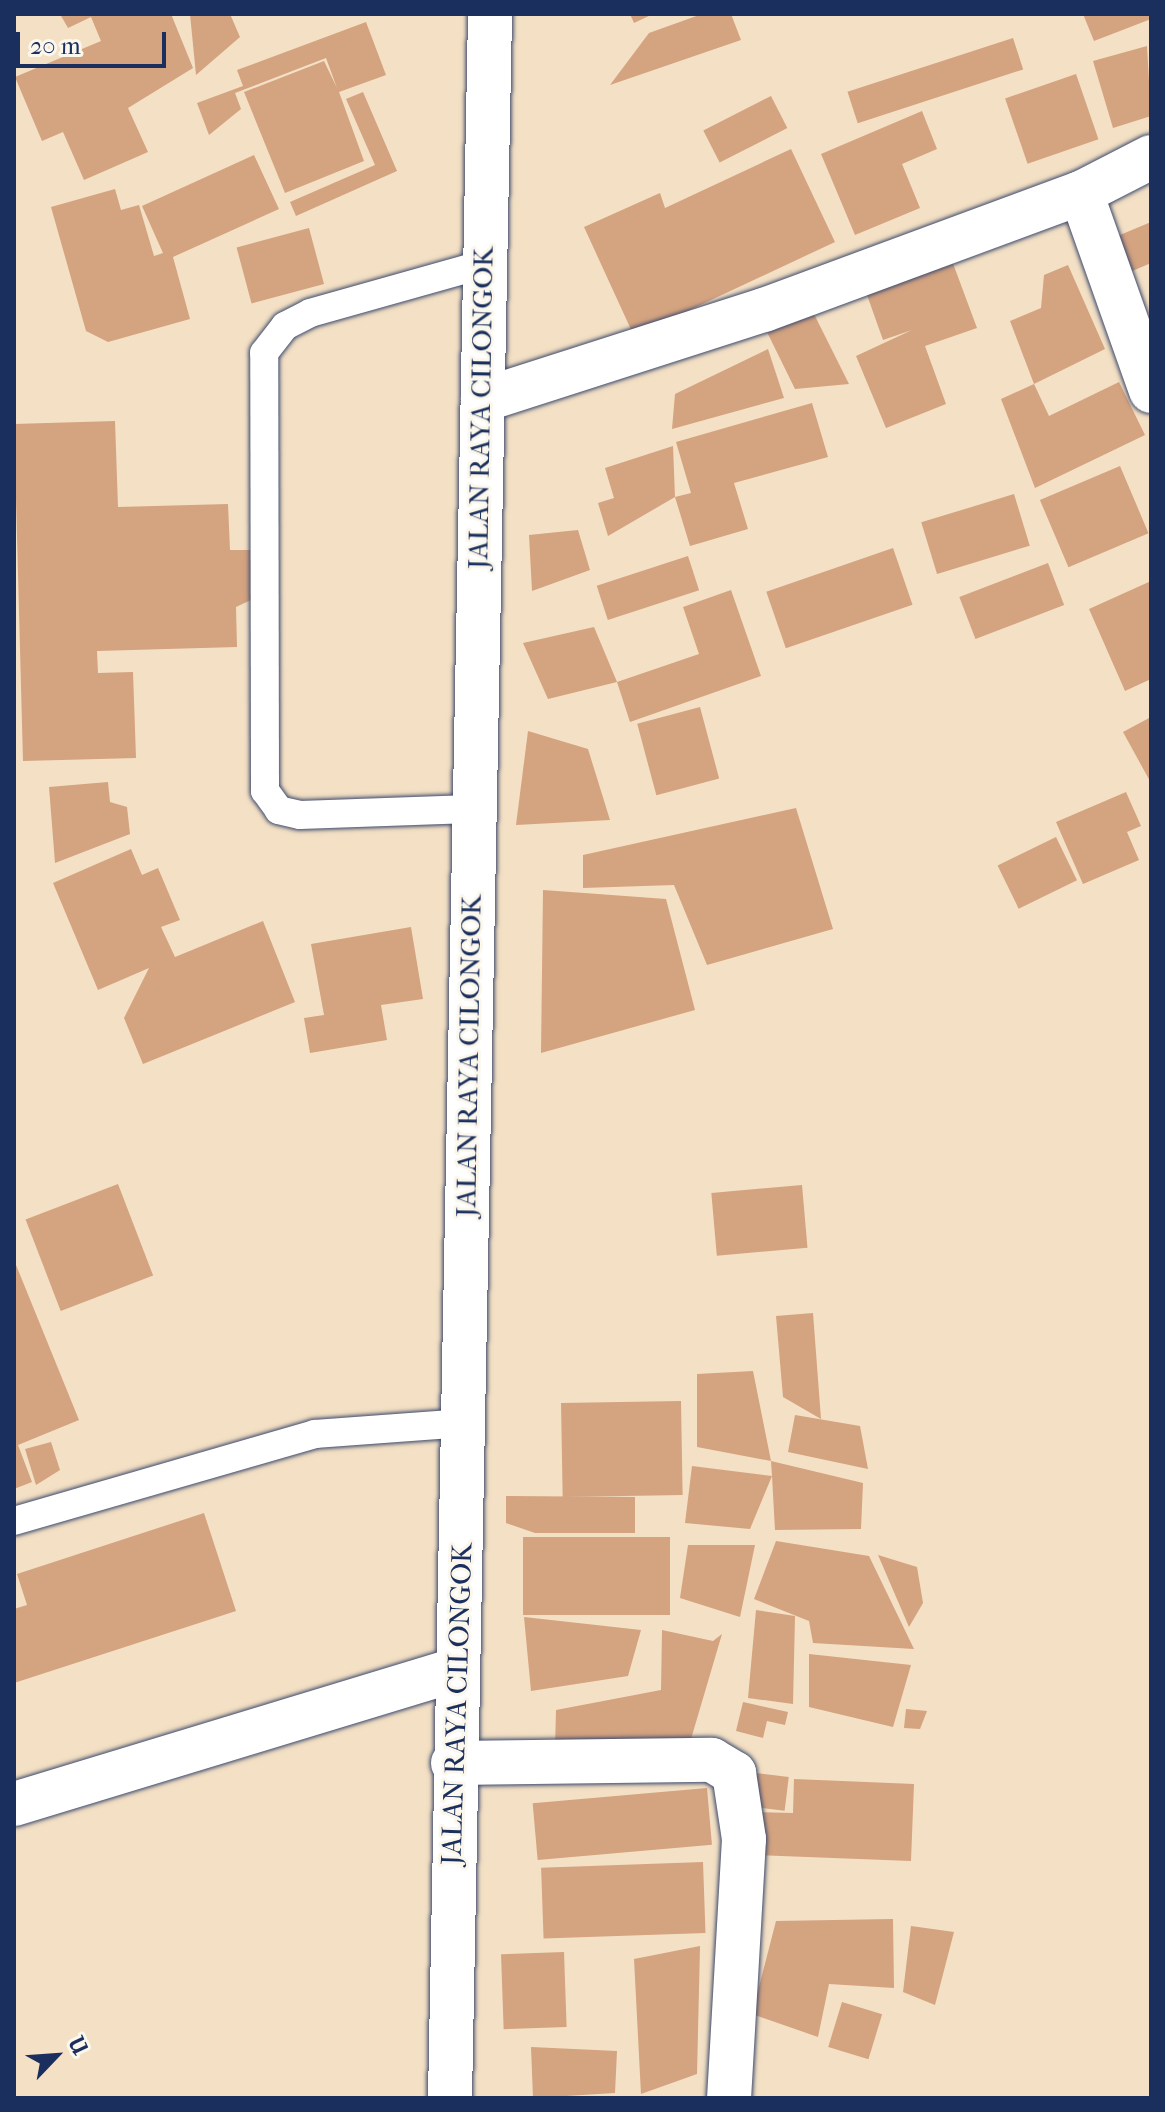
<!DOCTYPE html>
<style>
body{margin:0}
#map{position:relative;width:1165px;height:2112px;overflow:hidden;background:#f4e0c4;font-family:"IM FELL French Canon",serif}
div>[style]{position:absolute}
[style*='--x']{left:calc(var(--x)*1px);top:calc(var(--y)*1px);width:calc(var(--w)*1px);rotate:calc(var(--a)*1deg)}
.building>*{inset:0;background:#d4a380;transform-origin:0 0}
.roads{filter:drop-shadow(0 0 2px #3c4a6d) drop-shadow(0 0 2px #3c4a6d)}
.lane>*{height:28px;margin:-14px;padding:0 14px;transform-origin:14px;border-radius:14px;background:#fff}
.street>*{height:44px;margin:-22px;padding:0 22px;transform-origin:22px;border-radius:22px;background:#fff}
.highway>*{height:44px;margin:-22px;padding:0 22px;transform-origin:22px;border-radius:22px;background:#fff}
span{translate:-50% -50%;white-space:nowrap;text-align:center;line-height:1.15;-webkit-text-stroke:6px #fbf7ec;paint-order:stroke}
.street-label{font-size:28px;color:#1b2f5e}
.frame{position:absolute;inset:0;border:16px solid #1b2f5e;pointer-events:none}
.north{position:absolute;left:16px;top:2016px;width:80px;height:80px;-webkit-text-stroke:6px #fbf7ec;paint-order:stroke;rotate:65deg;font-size:22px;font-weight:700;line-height:32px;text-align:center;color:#1b2f5e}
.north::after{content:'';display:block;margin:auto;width:28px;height:36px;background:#1b2f5e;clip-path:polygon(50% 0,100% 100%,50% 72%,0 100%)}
.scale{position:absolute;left:16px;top:32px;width:150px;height:36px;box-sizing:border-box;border:4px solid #1b2f5e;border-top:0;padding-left:10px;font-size:24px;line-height:28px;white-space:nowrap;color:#1b2f5e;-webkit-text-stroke:6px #fbf7ec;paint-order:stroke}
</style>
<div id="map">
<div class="building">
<i style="clip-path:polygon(60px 14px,171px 14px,193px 68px,128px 108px,148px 152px,84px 180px,63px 132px,42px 141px,15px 77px,101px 41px,91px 17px,68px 28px)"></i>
<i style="clip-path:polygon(190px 14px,230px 14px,240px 37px,196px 75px)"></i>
<i style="clip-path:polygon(630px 14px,653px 14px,634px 23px)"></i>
<i style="clip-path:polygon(702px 14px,731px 14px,741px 40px,610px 85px,649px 33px)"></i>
<i style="clip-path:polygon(1083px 14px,1151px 14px,1151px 19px,1094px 41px)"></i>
<i style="clip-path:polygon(366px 22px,386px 75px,339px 92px,364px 161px,285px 193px,244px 92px,324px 61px,337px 88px,326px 58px,235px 93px,241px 109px,209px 135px,197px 103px,243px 86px,237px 70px)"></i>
<i style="left:1013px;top:38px;width:33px;height:174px;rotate:72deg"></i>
<i style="clip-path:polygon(1147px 46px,1151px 116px,1113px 128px,1093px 61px)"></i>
<i style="left:1076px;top:74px;width:69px;height:75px;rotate:71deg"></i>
<i style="clip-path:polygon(363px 92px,397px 171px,296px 216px,290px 202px,375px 165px,346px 99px)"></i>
<i style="left:771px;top:96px;width:36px;height:76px;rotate:63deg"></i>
<i style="clip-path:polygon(922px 111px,937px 149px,902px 164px,920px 208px,855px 235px,821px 154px)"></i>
<i style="clip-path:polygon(791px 149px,835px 242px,634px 336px,584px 227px,660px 193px,665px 208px)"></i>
<i style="clip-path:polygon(254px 155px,279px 209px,173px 257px,190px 319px,108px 342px,86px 331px,51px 207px,115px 189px,121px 210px,139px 205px,154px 256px,163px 253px,142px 206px)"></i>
<i style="clip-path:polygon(1151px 222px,1151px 263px,1123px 275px,1108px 240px)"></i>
<i style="left:309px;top:228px;width:58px;height:75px;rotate:75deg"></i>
<i style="clip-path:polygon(948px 250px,977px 328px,925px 346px,946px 404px,886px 428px,856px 356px,912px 330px,883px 340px,862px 281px)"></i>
<i style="clip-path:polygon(1068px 265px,1105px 349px,1034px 384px,1010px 321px,1041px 308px,1044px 275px)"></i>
<i style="clip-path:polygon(811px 308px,849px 384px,795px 389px,766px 330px)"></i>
<i style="clip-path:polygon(768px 349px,784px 398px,672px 429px,675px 394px)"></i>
<i style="clip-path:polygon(1119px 382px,1145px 435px,1035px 488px,1001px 399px,1034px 384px,1049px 416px)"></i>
<i style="clip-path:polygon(812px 403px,828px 457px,734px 483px,748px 529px,690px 546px,675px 497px,691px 493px,676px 442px)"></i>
<i style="clip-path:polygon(115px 421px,118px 507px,228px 504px,230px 550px,251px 550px,253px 599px,236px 607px,237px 647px,97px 651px,98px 673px,133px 672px,136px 758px,23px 761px,14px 424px)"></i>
<i style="clip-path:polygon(673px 446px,675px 497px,608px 536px,598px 503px,614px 498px,605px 468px)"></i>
<i style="left:1120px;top:466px;width:73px;height:87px;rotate:67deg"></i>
<i style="left:1014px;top:494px;width:54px;height:97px;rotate:73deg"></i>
<i style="clip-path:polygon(578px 530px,590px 570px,532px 591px,529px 535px)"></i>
<i style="left:893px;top:548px;width:60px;height:134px;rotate:71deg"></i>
<i style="left:688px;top:556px;width:36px;height:96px;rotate:72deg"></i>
<i style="left:1048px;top:563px;width:45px;height:95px;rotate:69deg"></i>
<i style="clip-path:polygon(1151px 581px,1151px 679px,1125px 691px,1089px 609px)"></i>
<i style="clip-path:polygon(731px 590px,761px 676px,630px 722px,617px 682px,699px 654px,683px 607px)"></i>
<i style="clip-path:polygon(594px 627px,617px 682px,548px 699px,523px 643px)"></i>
<i style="left:700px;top:707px;width:74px;height:65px;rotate:75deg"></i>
<i style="clip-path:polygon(1151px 717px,1151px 783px,1123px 732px)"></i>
<i style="clip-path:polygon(528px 731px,588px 749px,610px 820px,516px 825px)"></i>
<i style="clip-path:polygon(108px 782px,110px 802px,127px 807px,130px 834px,55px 863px,49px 787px)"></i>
<i style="clip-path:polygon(1126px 792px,1141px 826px,1127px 832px,1139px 860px,1083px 884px,1056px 822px)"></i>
<i style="clip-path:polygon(796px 808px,833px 929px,707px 965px,674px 885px,583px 888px,583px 855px)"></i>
<i style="left:1056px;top:837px;width:48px;height:65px;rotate:64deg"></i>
<i style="clip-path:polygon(131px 849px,142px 875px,158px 868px,180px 920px,161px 927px,175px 957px,263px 921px,295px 1002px,143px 1064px,124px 1018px,149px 968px,98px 990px,53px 883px)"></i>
<i style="clip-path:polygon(543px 890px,666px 899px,695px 1010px,541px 1053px)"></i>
<i style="clip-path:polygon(411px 927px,423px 999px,381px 1005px,387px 1040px,310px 1053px,304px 1018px,324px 1015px,311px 944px)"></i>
<i style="left:118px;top:1184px;width:98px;height:99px;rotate:69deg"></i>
<i style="left:802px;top:1185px;width:63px;height:91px;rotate:85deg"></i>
<i style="clip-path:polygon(14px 1260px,79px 1420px,18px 1445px,32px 1482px,14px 1489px)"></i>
<i style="clip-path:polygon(813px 1313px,821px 1419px,783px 1397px,776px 1316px)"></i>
<i style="clip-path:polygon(753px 1371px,771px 1461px,697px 1447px,697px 1374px)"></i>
<i style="left:681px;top:1401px;width:94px;height:120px;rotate:89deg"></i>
<i style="clip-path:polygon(795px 1415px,860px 1426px,868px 1469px,788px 1452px)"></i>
<i style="clip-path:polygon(51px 1442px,60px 1470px,36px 1485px,25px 1449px)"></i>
<i style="clip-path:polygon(771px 1461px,863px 1483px,861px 1529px,775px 1530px,772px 1476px,750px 1529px,685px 1523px,692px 1466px,772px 1476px)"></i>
<i style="clip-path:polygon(506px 1496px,635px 1497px,635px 1533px,535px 1533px,506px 1523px)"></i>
<i style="clip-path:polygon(204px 1513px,236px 1611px,14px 1683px,14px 1609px,27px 1605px,17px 1574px)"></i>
<i style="left:670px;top:1537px;width:78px;height:147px;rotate:90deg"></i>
<i style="clip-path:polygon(776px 1541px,869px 1556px,914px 1649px,813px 1643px,809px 1621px,754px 1599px)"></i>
<i style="clip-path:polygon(688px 1545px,755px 1545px,740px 1617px,680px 1598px)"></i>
<i style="clip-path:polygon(878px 1555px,917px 1567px,923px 1603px,909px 1627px)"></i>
<i style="clip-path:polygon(756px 1610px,795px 1616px,793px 1704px,748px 1698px)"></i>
<i style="clip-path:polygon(524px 1617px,641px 1630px,628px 1676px,531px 1691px)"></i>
<i style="clip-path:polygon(662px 1630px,713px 1641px,722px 1634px,691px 1739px,555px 1747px,556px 1710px,661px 1690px)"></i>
<i style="clip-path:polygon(809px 1654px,911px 1665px,893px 1727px,809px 1707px)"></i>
<i style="clip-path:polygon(743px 1702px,788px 1712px,785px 1725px,767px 1721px,763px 1738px,736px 1731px)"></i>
<i style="clip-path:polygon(906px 1709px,927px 1711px,920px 1729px,904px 1728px)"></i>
<i style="left:756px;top:1773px;width:33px;height:34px;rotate:7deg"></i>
<i style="clip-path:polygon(794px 1779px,914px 1784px,911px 1861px,755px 1855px,756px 1812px,793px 1813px)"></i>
<i style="left:707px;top:1788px;width:57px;height:175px;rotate:85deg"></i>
<i style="left:703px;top:1862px;width:71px;height:162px;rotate:88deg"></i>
<i style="clip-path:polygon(893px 1919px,894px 1988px,829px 1984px,818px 2037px,752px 2014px,776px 1921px)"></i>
<i style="clip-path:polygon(911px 1926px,954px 1932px,935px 2005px,903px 1992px)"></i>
<i style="clip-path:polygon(700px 1946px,697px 2074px,641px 2094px,634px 1959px)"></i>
<i style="left:564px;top:1952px;width:75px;height:63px;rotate:88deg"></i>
<i style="left:842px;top:2002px;width:42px;height:47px;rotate:17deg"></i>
<i style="clip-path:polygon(531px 2047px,617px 2051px,615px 2093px,533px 2098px)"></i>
</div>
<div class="roads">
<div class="lane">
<i style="--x:471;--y:809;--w:171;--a:178"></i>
<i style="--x:300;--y:815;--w:22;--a:-167"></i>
<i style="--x:279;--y:810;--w:24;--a:-126"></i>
<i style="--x:265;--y:791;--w:438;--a:-90.1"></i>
<i style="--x:264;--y:353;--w:34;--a:-52"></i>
<i style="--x:285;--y:326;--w:28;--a:-27"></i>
<i style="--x:310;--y:313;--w:181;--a:-15.7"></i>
<i style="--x:14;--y:1521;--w:313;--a:-16.1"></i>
<i style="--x:315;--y:1434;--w:150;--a:-4.2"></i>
</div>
<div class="street">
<i style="--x:1081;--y:193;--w:79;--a:-27.2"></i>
<i style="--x:483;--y:400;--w:295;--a:-17.8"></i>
<i style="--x:764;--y:310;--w:338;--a:-20.3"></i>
<i style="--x:1081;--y:193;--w:210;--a:70.5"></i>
<i style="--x:453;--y:1763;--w:259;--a:-0.7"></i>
<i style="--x:712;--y:1760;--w:26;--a:31"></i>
<i style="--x:734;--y:1773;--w:67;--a:81.4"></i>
<i style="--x:744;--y:1839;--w:259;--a:93.3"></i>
<i style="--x:14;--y:1804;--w:463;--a:-16.9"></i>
</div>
<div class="highway">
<i style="--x:450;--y:2098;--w:2084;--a:-88.9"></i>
</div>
</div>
<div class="street-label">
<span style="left:481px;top:408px;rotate:-89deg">JALAN RAYA CILONGOK</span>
<span style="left:469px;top:1056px;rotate:-89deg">JALAN RAYA CILONGOK</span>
<span style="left:457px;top:1704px;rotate:-88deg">JALAN RAYA CILONGOK</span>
</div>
<div class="frame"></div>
<div class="north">U</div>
<div class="scale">20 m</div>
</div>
